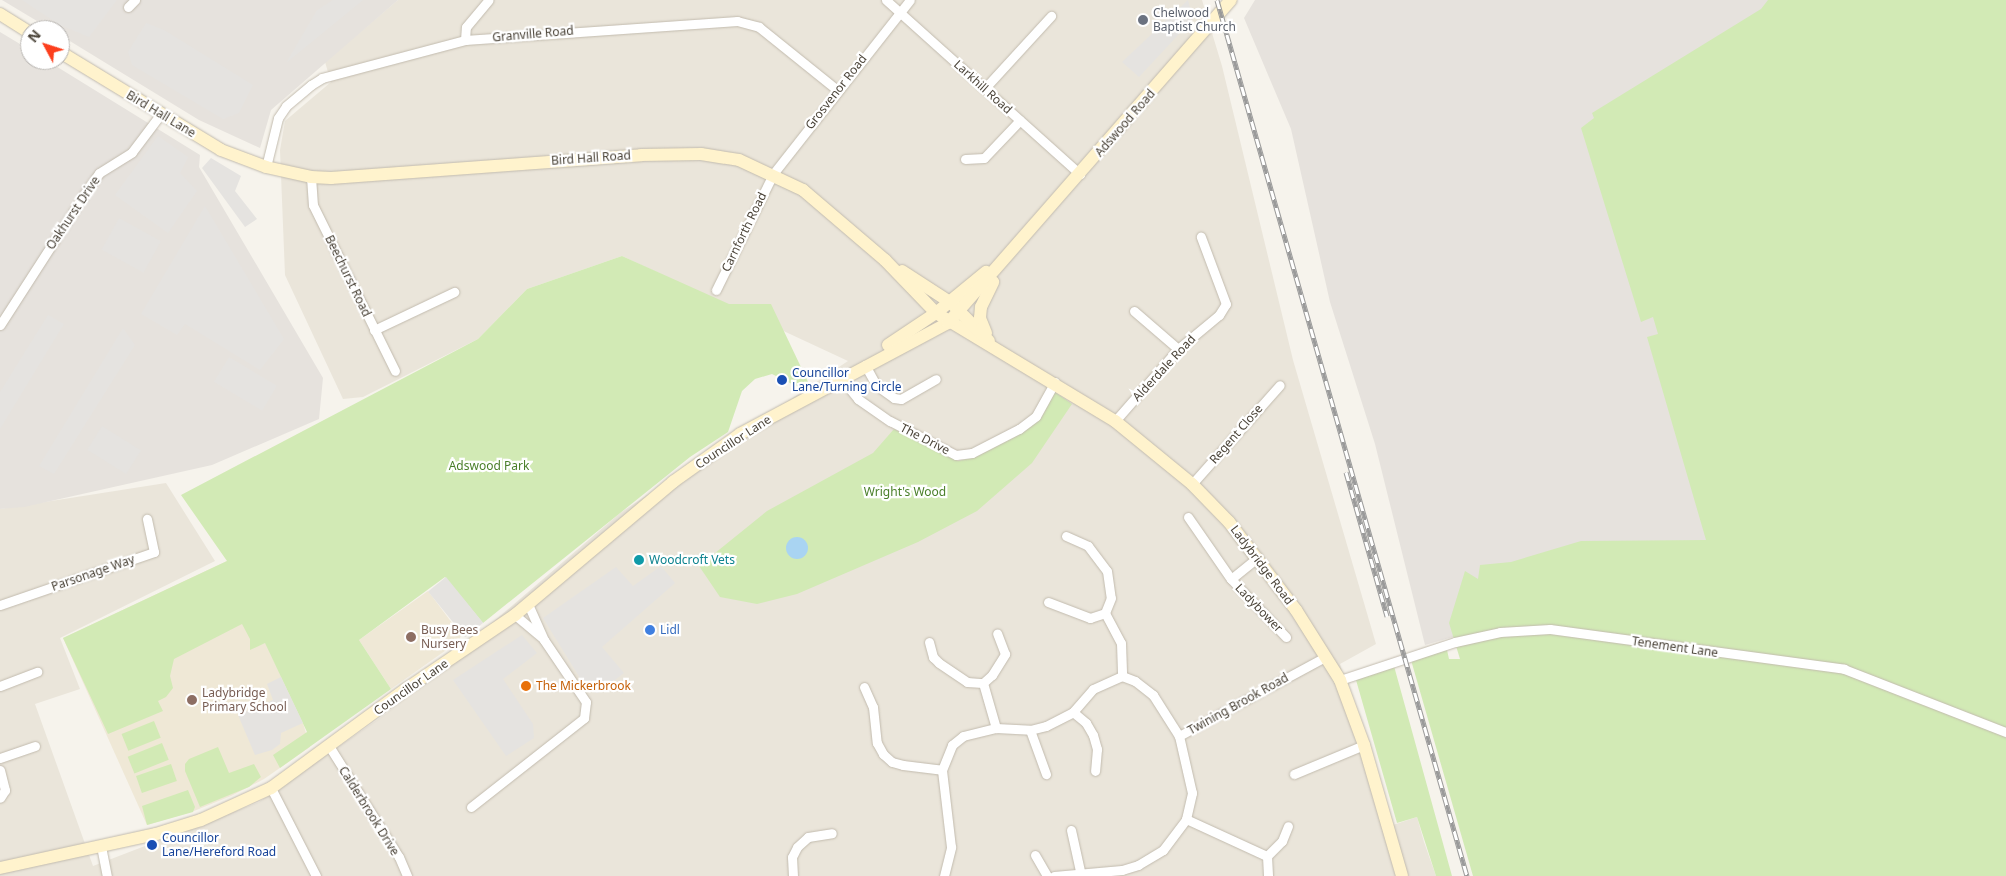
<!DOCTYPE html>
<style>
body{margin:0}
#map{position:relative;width:2006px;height:876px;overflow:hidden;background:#f6f3ec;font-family:"Noto Sans",sans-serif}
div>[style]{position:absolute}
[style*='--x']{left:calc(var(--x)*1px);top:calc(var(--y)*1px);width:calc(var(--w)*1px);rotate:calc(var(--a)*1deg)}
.residential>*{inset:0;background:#eae5da}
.industrial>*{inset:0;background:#e6e2dd}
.education>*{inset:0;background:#efe8d6}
.green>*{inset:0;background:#d2eab5;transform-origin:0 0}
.parking>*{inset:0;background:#e5e3e0;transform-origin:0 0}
.water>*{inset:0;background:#a9d4f2}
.round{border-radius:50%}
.roads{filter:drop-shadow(0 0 1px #c2bbae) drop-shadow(0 0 1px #c2bbae)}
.street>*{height:9px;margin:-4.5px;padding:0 4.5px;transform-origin:4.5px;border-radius:4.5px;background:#fff}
.secondary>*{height:12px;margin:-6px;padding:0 6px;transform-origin:6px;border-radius:6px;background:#fff3cd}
.rail>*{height:5px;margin-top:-2.5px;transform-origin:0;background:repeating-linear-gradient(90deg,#fff 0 9px,#9a9a9a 0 18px);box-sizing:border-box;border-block:1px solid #9a9a9a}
.dots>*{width:14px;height:14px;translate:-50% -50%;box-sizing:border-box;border:2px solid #fff;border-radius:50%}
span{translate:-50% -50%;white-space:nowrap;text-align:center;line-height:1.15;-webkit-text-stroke:4.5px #fff;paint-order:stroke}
.worship-label{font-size:12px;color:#5b616d}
.left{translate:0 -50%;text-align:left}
.street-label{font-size:12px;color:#4b4439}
.transit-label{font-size:12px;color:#164399}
.park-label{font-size:12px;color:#4a7f2a}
.culture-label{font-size:12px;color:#0d838f}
.education-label{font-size:12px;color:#785e54}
.shop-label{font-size:12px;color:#366cbe}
.food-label{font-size:12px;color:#c56008}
.north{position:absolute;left:20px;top:20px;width:50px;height:50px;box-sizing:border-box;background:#fff;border:1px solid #b7b4b0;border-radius:50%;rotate:310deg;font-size:14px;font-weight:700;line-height:20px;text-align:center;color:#4b4439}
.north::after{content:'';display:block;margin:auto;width:18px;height:22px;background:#fc3f1d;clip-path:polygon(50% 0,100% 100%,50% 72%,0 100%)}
</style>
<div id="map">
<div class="residential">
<i style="clip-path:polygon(398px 0,1202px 0,1222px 66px,1293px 360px,1376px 644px,1340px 664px,1399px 876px,0 876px,0 509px,166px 483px,215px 561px,60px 638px,80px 689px,35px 704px,93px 866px,259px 802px,387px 713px,620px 513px,848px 361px,622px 256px,527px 289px,478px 339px,363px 397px,343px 399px,285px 275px,280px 150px,285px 121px,331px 82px,325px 62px)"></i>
<i style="clip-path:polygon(1417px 817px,1424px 842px,1436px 876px,1405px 876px,1390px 826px)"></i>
</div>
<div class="industrial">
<i style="clip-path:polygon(2px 0,398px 0,271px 110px,260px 148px,199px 120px,60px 35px,60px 30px,52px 30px)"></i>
<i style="clip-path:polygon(1255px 0,2006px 0,2006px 714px,1470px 632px,1425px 645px,1375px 444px,1330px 302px,1291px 129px,1244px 18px)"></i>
<i style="clip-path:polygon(0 32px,30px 50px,30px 60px,46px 60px,200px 155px,199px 167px,323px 378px,319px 419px,212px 465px,24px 507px,0 509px)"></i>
</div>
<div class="education">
<i style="clip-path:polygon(227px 561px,303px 723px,310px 747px,264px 779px,231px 796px,194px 811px,147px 825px,63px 638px)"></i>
<i style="clip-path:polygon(428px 591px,461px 635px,459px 641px,391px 689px,359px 640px)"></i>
</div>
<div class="green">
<i style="clip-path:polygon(1768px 0,2006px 0,2006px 876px,1473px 876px,1411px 660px,1447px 650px,1449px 659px,1460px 659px,1449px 623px,1465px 571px,1478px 579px,1480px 565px,1511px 562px,1581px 541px,1706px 540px,1647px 337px,1658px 334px,1653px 317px,1641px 322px,1581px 128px,1594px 118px,1592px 113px,1761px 9px)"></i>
<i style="clip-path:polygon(622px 256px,729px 304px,771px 304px,809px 384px,796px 386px,772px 374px,755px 379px,742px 391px,728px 432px,690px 457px,483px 623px,445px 577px,359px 640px,391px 689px,280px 768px,273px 755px,307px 732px,265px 643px,250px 650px,250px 639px,242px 624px,174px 659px,170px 676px,173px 688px,166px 697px,158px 701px,163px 711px,108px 734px,63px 638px,227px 561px,181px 495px,478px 339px,527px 289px)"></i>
<i style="clip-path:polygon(1055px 392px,1072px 404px,1032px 463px,977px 511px,918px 542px,797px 594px,757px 604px,720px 597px,699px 566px,767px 511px,873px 453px,894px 429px,958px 461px,975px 457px,1023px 432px,1040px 417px)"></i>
<i style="clip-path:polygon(1394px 666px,1452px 876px,1436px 876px,1417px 817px,1397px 823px,1356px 680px)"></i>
<i style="left:154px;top:721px;width:18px;height:35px;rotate:68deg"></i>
<i style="left:162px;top:743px;width:18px;height:37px;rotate:68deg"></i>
<i style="clip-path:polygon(218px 747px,229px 773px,254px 764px,261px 777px,249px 787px,200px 807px,185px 771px,185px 764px,189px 759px)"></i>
<i style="left:171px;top:764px;width:18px;height:37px;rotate:71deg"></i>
<i style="clip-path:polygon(188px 790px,195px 807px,193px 812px,147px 825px,142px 806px)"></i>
</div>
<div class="parking">
<i style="clip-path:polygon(22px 0,117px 0,89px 37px,60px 25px)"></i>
<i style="clip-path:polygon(333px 0,363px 0,286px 63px,317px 10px)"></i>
<i style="clip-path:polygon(1188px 0,1193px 19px,1139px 77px,1122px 62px)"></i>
<i style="clip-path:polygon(146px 23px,164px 30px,253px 85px,239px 113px,223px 119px,132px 65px,128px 52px)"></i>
<i style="clip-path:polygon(158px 136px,188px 157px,180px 173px,197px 191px,168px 233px,115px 195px)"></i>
<i style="clip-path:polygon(211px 158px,241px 176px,235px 191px,257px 219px,245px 227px,202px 168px)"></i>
<i style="clip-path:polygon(205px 206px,284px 339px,260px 370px,185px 324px,177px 335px,141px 314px)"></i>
<i style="left:119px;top:218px;width:48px;height:36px;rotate:29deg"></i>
<i style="clip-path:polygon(48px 315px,64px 324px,0 429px,0 392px)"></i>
<i style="clip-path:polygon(123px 328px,135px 345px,54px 474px,39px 466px)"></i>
<i style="left:229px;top:357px;width:56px;height:29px;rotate:31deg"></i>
<i style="left:102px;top:426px;width:46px;height:28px;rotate:32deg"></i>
<i style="clip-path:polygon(661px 566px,675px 583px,602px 647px,624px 673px,598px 693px,588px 691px,543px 618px,616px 567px,633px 586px)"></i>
<i style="left:446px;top:577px;width:59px;height:23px;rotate:51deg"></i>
<i style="clip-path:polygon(522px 635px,537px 653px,503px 679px,533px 724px,534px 738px,506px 756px,453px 680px)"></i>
<i style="clip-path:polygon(281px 677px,303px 723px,281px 733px,280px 744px,272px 750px,255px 755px,238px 715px,273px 700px,267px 684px)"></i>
</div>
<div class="water">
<i class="round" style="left:786px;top:537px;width:22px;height:22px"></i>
</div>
<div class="roads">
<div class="street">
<i style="--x:886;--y:0;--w:261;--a:41.9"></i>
<i style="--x:128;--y:7;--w:10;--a:-45"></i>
<i style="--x:465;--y:40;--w:13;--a:-86"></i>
<i style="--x:466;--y:27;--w:35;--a:-50"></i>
<i style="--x:985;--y:88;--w:98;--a:-47.5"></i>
<i style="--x:965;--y:159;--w:19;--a:-3"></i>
<i style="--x:984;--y:158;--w:52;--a:-46.5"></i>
<i style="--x:266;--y:167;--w:50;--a:-76.2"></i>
<i style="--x:278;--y:118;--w:14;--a:-56"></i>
<i style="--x:286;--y:106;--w:33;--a:-40"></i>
<i style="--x:311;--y:85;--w:13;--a:-32"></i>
<i style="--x:322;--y:78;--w:148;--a:-14.9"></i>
<i style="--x:465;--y:40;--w:273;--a:-4"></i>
<i style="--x:737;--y:21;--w:23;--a:15"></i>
<i style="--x:759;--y:27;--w:100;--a:38.9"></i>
<i style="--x:311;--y:177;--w:28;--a:86"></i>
<i style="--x:313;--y:205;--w:185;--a:63.7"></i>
<i style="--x:716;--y:290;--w:129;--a:-63.8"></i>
<i style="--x:773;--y:174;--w:221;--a:-51.8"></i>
<i style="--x:1134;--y:311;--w:58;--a:40.8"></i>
<i style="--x:0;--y:325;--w:164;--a:-57.2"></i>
<i style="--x:89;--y:187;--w:17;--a:-54"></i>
<i style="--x:99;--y:173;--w:39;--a:-32"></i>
<i style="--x:132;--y:152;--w:46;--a:-52.9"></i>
<i style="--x:374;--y:330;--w:89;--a:-25.4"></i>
<i style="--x:865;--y:365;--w:23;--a:61"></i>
<i style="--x:876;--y:385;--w:22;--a:36"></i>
<i style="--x:894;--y:398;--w:7;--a:8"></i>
<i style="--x:901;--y:399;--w:40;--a:-29.7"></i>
<i style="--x:841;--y:378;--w:27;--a:51"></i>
<i style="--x:858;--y:399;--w:39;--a:35"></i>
<i style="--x:890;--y:421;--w:74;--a:27.3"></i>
<i style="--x:956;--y:455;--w:16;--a:-7"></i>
<i style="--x:972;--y:453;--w:53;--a:-27.1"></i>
<i style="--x:1019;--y:429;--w:21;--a:-37"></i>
<i style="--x:1036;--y:416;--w:39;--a:-61"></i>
<i style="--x:1115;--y:421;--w:96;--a:-48.8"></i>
<i style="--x:1178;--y:349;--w:53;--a:-39.7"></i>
<i style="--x:1219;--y:315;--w:13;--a:-58"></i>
<i style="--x:1226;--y:304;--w:72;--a:-110.5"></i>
<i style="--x:1192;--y:484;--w:132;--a:-48.4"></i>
<i style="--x:1188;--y:517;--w:75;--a:55.3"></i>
<i style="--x:1231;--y:579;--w:35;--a:-39"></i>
<i style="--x:1066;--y:536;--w:24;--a:24"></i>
<i style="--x:1088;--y:546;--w:31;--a:53"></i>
<i style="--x:1107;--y:571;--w:27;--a:82"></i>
<i style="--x:1111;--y:598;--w:16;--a:112"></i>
<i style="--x:1105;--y:613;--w:34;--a:62"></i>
<i style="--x:1121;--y:643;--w:33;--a:88"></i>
<i style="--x:1231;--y:579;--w:80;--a:46.5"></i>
<i style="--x:1048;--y:602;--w:45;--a:20.9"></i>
<i style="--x:1090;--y:618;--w:16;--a:-18"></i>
<i style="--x:0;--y:605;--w:163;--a:-19"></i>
<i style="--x:154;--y:552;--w:34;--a:-102"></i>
<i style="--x:515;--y:615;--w:35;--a:40"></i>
<i style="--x:929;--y:642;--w:16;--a:75"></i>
<i style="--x:933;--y:657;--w:8;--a:45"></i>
<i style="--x:939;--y:663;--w:34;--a:34"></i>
<i style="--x:967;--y:682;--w:16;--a:4"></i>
<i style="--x:983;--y:683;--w:47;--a:73.9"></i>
<i style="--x:1340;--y:680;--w:121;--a:-18.3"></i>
<i style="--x:1455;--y:642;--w:46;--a:-12.5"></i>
<i style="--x:1500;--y:632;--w:50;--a:-3.4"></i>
<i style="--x:1550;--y:629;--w:297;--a:7.7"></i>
<i style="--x:1844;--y:669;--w:174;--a:21.3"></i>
<i style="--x:983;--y:683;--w:12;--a:-42"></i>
<i style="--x:992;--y:675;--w:25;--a:-58"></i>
<i style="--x:1005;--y:654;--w:22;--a:-111"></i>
<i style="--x:0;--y:686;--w:40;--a:-21"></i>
<i style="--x:864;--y:687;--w:22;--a:66"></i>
<i style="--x:873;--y:707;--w:36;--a:84"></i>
<i style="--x:877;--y:743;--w:13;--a:61"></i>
<i style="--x:883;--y:754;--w:12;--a:42"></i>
<i style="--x:892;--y:762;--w:11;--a:15"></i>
<i style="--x:903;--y:765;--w:39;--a:7"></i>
<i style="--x:1073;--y:712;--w:17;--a:40"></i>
<i style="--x:1086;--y:723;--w:14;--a:60"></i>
<i style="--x:1093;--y:735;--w:15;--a:74"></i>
<i style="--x:1097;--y:749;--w:22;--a:95"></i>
<i style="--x:1030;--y:730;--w:47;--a:70"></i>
<i style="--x:329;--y:746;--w:131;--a:57.8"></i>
<i style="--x:399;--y:857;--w:21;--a:67"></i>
<i style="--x:0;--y:758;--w:37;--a:-19"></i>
<i style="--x:0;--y:770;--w:21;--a:76"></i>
<i style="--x:5;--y:790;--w:9;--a:122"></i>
<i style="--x:1294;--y:774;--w:76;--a:-22.5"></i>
<i style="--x:271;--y:788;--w:99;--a:62.9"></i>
<i style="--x:471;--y:807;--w:144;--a:-38.2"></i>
<i style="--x:584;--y:718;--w:16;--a:-83"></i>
<i style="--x:586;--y:702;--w:75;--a:-124.1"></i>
<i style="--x:544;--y:640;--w:39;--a:-114"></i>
<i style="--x:1186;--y:819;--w:89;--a:24.6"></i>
<i style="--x:1267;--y:856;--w:20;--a:87"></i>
<i style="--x:1071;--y:830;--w:42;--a:77.6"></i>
<i style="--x:101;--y:846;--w:31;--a:79"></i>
<i style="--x:1035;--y:855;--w:24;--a:60"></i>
<i style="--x:1267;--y:856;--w:21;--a:-45"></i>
<i style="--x:1282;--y:841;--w:16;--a:-68"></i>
<i style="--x:793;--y:876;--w:19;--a:-93"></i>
<i style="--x:792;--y:857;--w:11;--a:-63"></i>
<i style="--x:797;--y:847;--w:15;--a:-42"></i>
<i style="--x:808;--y:837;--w:24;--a:-9"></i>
<i style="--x:944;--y:876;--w:30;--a:-76"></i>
<i style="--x:951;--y:847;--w:78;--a:-96.7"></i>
<i style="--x:942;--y:770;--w:27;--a:-68"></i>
<i style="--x:952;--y:745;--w:14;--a:-39"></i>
<i style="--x:963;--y:736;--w:34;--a:-14"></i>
<i style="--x:996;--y:728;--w:34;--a:3"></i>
<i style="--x:1030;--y:730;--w:16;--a:-14"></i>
<i style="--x:1046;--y:726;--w:30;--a:-27"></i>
<i style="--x:1073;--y:712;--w:30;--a:-49"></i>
<i style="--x:1093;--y:689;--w:32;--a:-24"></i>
<i style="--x:1122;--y:676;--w:14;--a:21"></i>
<i style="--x:1135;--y:681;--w:23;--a:38"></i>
<i style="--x:1153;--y:695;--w:49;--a:57.6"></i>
<i style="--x:1054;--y:876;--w:68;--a:-5"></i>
<i style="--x:1122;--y:870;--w:17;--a:-17"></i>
<i style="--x:1138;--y:865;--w:29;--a:-31"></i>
<i style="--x:1163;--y:850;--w:39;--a:-53"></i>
<i style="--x:1186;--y:819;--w:27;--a:-77"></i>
<i style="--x:1192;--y:793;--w:58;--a:-102.8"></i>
<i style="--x:1179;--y:736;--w:166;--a:-28.4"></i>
</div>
<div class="secondary">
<i style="--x:0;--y:14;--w:36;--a:32"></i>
<i style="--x:60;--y:52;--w:188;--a:31.3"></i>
<i style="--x:221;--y:150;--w:48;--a:20.7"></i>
<i style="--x:266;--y:167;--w:46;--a:12.5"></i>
<i style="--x:311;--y:177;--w:20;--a:3"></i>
<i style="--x:331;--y:178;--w:311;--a:-4.2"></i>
<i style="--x:641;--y:155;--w:60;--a:-1"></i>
<i style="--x:701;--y:154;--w:38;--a:9"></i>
<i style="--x:739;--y:160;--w:71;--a:25.1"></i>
<i style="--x:803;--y:190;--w:108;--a:40.5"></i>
<i style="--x:885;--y:260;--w:74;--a:46.1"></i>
<i style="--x:936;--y:313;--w:209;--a:31.1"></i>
<i style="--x:1115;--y:421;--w:99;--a:39.3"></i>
<i style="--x:1192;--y:484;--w:53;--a:45.8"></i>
<i style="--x:1229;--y:522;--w:111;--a:52.7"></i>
<i style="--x:1296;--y:610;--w:83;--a:57.8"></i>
<i style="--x:1340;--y:680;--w:69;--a:69.7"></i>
<i style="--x:1364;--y:745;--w:136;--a:73.8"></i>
<i style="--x:902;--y:271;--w:57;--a:32.9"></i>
<i style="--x:950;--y:302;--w:55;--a:45"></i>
<i style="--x:986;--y:333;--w:16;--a:-112"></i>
<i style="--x:980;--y:318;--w:11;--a:-85"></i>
<i style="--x:981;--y:307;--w:28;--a:-64"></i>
<i style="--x:888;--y:345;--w:58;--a:-33.7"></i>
<i style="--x:936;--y:313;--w:65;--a:-39.4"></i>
<i style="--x:0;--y:868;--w:160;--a:-12.3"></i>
<i style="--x:156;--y:834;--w:47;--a:-17.3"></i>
<i style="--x:201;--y:820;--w:77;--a:-24.6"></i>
<i style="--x:271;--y:788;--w:167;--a:-36.3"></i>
<i style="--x:406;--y:689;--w:132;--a:-34.2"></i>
<i style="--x:515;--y:615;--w:207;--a:-40.1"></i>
<i style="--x:673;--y:482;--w:82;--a:-35.6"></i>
<i style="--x:740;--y:434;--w:236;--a:-28.1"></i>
<i style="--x:948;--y:323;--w:429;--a:-48.8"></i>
</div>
</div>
<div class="rail">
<i style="--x:1217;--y:0;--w:911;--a:74.07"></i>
<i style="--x:1346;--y:472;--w:150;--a:74.1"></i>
</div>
<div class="dots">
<i style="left:1143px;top:20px;background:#6b7280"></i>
<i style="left:782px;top:380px;background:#1a4fb4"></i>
<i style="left:639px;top:560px;background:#0f9aa8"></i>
<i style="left:650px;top:630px;background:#3f7fe0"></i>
<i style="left:411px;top:637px;background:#8d6e63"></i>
<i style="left:526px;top:686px;background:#e8710a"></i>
<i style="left:192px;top:700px;background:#8d6e63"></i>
<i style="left:152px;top:845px;background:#1a4fb4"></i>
</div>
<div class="worship-label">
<span class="left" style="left:1153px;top:20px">Chelwood<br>Baptist Church</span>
</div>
<div class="street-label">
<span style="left:533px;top:34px;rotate:-5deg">Granville Road</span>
<span style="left:983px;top:87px;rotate:42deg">Larkhill Road</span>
<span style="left:836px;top:92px;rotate:-52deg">Grosvenor Road</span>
<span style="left:161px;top:114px;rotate:31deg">Bird Hall Lane</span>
<span style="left:1125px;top:123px;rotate:-49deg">Adswood Road</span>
<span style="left:591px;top:158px;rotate:-4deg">Bird Hall Road</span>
<span style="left:73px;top:213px;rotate:-56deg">Oakhurst Drive</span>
<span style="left:744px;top:232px;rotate:-64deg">Carnforth Road</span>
<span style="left:348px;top:276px;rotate:64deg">Beechurst Road</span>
<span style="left:1164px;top:368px;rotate:-47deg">Alderdale Road</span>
<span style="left:1236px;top:434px;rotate:-49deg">Regent Close</span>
<span style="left:925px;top:439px;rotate:27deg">The Drive</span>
<span style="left:733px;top:442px;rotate:-33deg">Councillor Lane</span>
<span style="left:1262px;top:565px;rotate:53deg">Ladybridge Road</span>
<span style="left:93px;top:573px;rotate:-19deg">Parsonage Way</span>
<span style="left:1259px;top:608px;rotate:46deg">Ladybower</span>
<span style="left:1675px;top:647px;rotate:8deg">Tenement Lane</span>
<span style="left:411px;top:687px;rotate:-35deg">Councillor Lane</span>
<span style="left:1238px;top:704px;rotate:-29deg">Twining Brook Road</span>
<span style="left:369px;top:811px;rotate:58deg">Calderbrook Drive</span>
</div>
<div class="transit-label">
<span class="left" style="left:792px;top:380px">Councillor<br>Lane/Turning Circle</span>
<span class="left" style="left:162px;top:845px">Councillor<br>Lane/Hereford Road</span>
</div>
<div class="park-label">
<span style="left:489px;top:466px">Adswood Park</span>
<span style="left:905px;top:492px">Wright's Wood</span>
</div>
<div class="culture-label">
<span class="left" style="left:649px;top:560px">Woodcroft Vets</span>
</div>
<div class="education-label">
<span class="left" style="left:421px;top:637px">Busy Bees<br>Nursery</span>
<span class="left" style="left:202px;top:700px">Ladybridge<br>Primary School</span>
</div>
<div class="shop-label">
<span class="left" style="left:660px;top:630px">Lidl</span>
</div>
<div class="food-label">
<span class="left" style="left:536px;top:686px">The Mickerbrook</span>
</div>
<div class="north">N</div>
</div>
